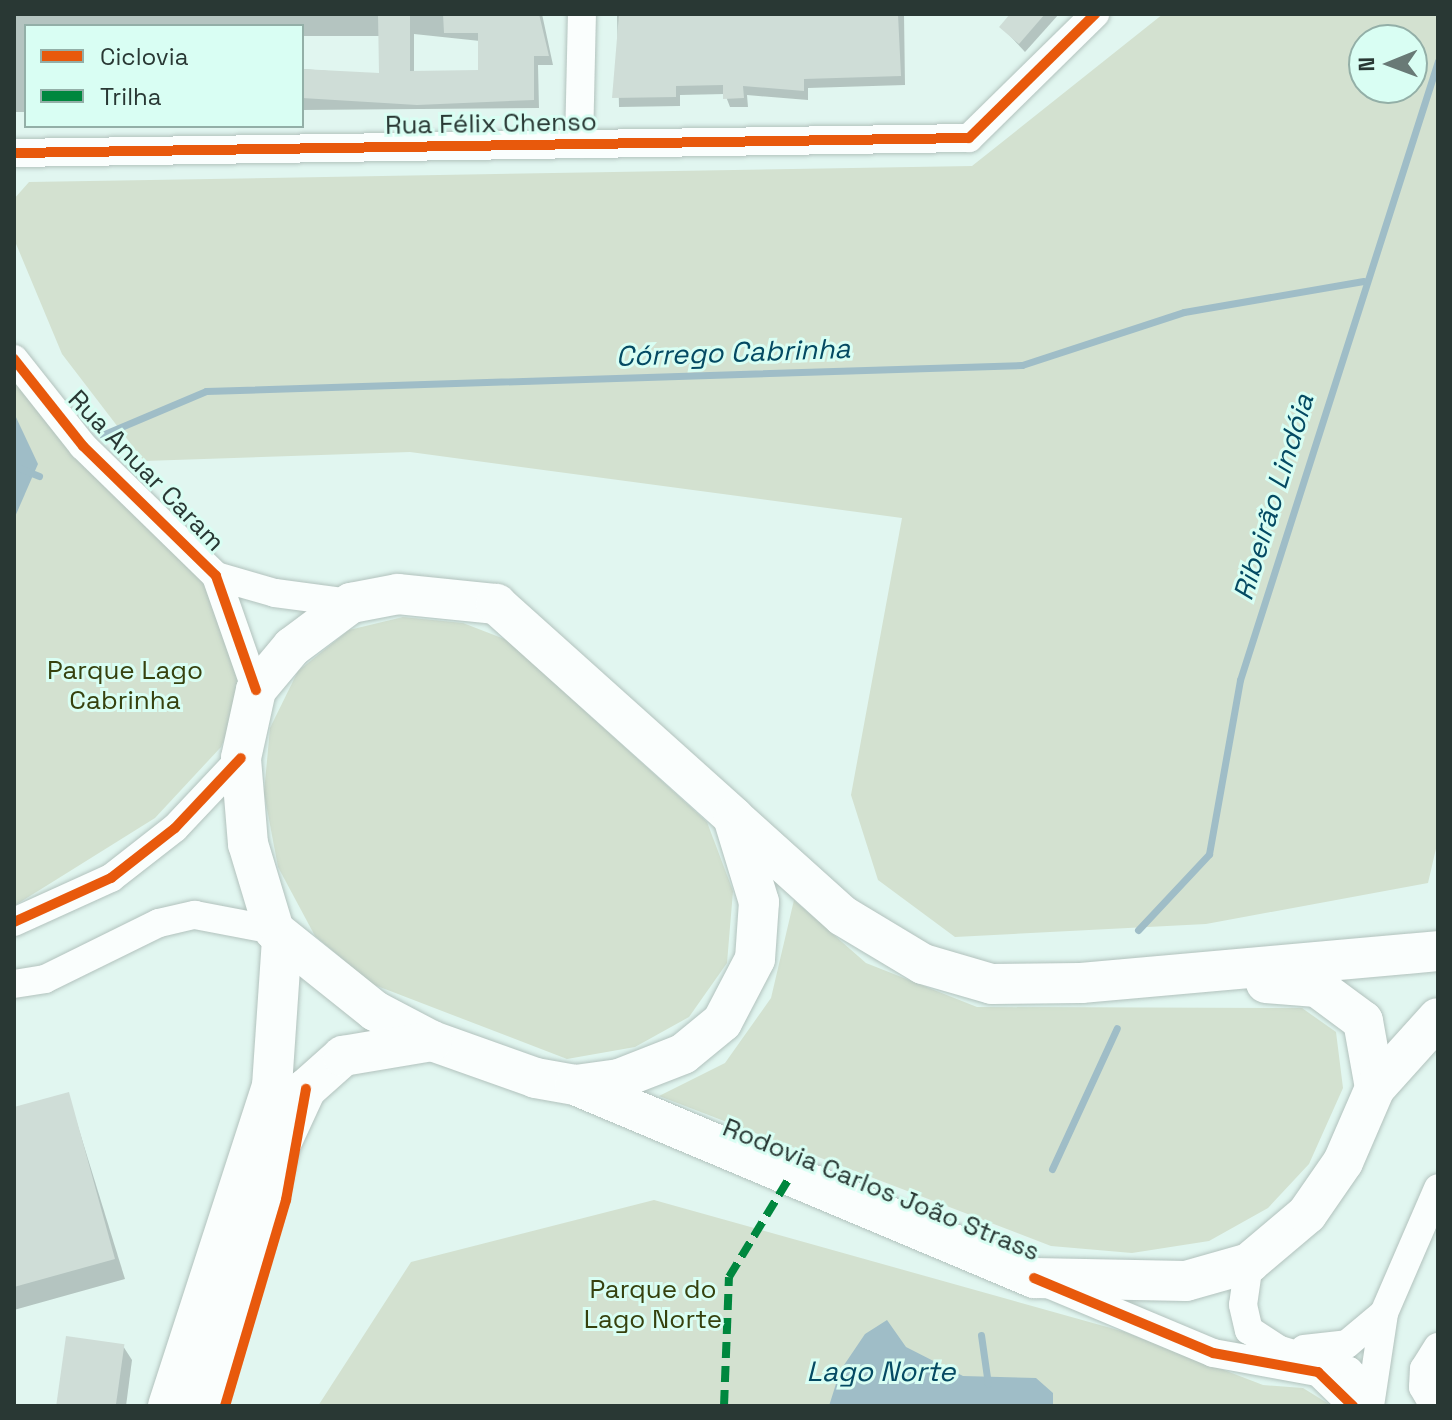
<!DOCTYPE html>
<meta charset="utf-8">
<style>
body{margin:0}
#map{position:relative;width:1452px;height:1420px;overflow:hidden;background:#e1f6f0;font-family:"Space Grotesk",sans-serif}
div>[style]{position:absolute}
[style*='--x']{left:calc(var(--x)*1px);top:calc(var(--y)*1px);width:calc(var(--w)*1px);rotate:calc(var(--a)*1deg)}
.green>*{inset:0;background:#d3e1d0}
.water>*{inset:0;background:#9fbdc7}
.shadow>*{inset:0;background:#0003}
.stream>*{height:7px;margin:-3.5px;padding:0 3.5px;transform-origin:3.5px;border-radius:3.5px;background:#9fbdc7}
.building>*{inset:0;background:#cfddd7;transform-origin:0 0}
.roads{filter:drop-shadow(0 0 2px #b2c2bd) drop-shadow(0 0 2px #b2c2bd)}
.minor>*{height:28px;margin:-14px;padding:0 14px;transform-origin:14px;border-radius:14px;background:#fafefd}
.highway>*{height:40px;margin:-20px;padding:0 20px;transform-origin:20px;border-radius:20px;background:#fafefd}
.quiet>*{height:8px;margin-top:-4px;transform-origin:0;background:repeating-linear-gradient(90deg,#00873e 0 16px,transparent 0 24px)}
.cycleway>*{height:10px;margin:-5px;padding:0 5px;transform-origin:5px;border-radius:5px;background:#e8590c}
span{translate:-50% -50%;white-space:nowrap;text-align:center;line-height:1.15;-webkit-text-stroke:6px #d9fef3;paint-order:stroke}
.street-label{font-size:26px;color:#293834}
.park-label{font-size:26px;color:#36410e}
.water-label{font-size:28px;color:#044a63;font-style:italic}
.frame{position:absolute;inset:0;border:16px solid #293834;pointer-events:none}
.legend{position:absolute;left:24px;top:24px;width:280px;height:104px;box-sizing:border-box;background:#d9fef3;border:2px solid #93afa7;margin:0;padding:10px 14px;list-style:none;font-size:24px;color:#293834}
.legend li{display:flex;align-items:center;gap:16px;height:40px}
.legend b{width:40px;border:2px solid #93afa7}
.north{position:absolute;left:1348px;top:24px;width:80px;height:80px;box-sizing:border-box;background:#d9fef3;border:2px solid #93afa7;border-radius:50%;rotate:269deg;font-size:22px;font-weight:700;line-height:32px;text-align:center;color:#293834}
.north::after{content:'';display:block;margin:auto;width:28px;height:36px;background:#697a76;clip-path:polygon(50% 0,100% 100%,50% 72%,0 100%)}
</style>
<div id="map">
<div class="green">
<i style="clip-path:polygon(evenodd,1163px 14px,1438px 14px,1438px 840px,1428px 883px,1206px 924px,955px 937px,878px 880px,851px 795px,902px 518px,410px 452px,144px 461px,62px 354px,14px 239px,14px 199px,29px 182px,972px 166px,1163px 14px,1364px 40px,1412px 40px,1412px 88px,1364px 88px,1364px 40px)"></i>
<i style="clip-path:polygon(14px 376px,205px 577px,245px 691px,221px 747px,155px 818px,14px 906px)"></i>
<i style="clip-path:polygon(403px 617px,463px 623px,507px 640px,707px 822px,733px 891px,727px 963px,689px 1017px,635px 1047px,567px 1059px,372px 984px,315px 936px,278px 867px,264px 793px,270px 728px,298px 671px,349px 630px)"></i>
<i style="clip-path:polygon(794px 900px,866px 963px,977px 1007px,1302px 1008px,1336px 1032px,1343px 1088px,1309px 1164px,1268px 1208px,1209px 1241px,1132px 1253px,1051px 1246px,659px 1096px,725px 1063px,771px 998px)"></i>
<i style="clip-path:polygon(654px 1200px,1125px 1332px,1263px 1385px,1303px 1388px,1332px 1406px,318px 1406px,411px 1262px)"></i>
</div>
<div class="water">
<i style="clip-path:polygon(14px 413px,38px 464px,14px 519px)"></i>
<i style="clip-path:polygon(887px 1320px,906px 1347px,963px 1376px,1036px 1378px,1053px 1393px,1053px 1406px,829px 1406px,840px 1371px,865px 1334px)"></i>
</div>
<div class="shadow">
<i style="clip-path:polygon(evenodd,14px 14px,542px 14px,553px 65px,538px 65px,539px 108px,302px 110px,302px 69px,381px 75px,381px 36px,302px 36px,302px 26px,26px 26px,26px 112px,14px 112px,14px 14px,414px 34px,480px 41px,480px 72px,414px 73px,414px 34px)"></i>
<i style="clip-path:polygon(617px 14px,904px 14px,905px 85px,808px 88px,808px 100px,747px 95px,748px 107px,730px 107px,725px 94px,680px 95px,680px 106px,619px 107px)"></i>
<i style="clip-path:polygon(1013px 14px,1059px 14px,1025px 52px,1002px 27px)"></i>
<i style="clip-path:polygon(68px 1094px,125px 1279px,14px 1310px,14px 1109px)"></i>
<i style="clip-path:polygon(123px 1346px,132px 1360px,126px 1406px,59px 1406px)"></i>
</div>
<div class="stream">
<i style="--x:102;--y:435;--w:113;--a:-22.9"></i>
<i style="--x:206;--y:391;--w:816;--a:-1.82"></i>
<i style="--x:1022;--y:365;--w:170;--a:-18.1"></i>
<i style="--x:1184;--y:312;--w:182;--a:-9.8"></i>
<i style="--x:14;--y:466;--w:27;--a:22"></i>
<i style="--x:1138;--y:930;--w:104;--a:-46.9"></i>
<i style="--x:1209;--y:854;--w:177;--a:-79.9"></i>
<i style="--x:1240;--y:680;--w:650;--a:-72.26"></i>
<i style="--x:1052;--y:1169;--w:155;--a:-65.3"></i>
<i style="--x:981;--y:1335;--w:49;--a:81.9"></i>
</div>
<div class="building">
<i style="clip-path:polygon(378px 14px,410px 14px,410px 71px,478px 70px,478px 33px,444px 33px,443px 14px,539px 14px,549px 56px,534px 56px,534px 100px,417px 105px,302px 98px,302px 69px,379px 73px)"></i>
<i style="clip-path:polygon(619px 14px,898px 14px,901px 76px,804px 79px,804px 91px,743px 86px,744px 98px,723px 99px,723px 85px,676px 86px,676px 97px,612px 98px)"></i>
<i style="clip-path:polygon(1010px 14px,1045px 14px,1019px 44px,999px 27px)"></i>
<i style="clip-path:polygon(69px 1092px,115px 1259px,14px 1287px,14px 1107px)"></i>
<i style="left:66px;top:1336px;width:59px;height:71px;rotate:8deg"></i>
</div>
<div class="roads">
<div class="minor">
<i style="--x:579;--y:144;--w:130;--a:-88.7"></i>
<i style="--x:14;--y:153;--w:955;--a:-0.9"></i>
<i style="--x:969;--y:138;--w:177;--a:-44.5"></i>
<i style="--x:14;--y:359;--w:111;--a:51.6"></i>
<i style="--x:83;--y:446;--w:186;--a:44.3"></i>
<i style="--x:216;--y:576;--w:121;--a:70.7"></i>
<i style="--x:216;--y:576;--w:61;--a:16.1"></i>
<i style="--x:275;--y:593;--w:77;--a:7.5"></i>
<i style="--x:14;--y:922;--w:107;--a:-24.4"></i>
<i style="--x:111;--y:878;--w:81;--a:-38"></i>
<i style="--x:175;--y:828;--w:96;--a:-46.7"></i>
<i style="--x:14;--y:984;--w:31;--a:-9"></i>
<i style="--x:45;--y:979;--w:127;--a:-26.2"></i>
<i style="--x:159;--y:923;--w:37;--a:-13"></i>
<i style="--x:195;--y:915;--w:80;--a:10.8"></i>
<i style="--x:1249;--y:1263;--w:42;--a:98.1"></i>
<i style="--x:1243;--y:1305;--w:26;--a:77"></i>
<i style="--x:1249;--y:1330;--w:37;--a:33"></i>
<i style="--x:1280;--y:1350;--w:72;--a:16.9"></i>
<i style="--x:1349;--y:1371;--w:32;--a:46"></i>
<i style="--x:1046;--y:1283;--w:181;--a:22.7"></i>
<i style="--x:1213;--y:1353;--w:107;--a:10.3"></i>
<i style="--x:1318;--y:1372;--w:49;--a:44.2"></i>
<i style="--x:1304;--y:1349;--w:43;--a:-6.6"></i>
<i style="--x:1347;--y:1344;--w:48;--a:-40"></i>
<i style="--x:1370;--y:1406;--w:94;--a:-81.4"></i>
<i style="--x:1384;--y:1313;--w:136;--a:-66.6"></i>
<i style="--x:1434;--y:1406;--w:22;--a:-120"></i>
<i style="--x:1423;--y:1387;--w:18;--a:-87"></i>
<i style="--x:1424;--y:1369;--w:26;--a:-58"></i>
</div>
<div class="highway">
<i style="--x:398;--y:594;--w:99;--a:5.8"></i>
<i style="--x:496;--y:604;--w:319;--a:41.9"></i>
<i style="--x:733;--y:817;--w:89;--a:73"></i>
<i style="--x:759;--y:902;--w:57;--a:94"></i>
<i style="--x:755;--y:959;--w:71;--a:117.6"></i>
<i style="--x:722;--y:1022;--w:50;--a:140.6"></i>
<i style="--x:683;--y:1054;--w:69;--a:158.7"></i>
<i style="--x:619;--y:1079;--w:44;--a:172.2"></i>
<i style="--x:575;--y:1085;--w:40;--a:-170"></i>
<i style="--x:536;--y:1078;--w:110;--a:-160.4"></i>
<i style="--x:432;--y:1041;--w:64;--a:-152.2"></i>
<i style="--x:375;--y:1011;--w:129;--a:-141.3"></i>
<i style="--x:274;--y:930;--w:90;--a:-106.8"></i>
<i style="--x:248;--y:844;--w:86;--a:-94.7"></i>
<i style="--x:241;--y:758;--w:70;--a:-77.6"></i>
<i style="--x:256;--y:690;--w:56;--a:-50.1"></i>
<i style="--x:292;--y:647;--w:74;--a:-36.7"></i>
<i style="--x:351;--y:603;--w:48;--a:-10.8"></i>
<i style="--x:733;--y:817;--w:148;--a:42"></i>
<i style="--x:843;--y:916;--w:93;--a:31"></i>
<i style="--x:923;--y:964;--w:72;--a:16.2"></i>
<i style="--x:992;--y:984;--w:89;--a:-0.6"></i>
<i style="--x:1081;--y:983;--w:358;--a:-5.1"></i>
<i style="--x:1266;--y:983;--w:51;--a:4.5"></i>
<i style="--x:1317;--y:987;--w:57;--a:36.5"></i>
<i style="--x:1363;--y:1021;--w:68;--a:79.8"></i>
<i style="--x:575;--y:1085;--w:498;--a:22.8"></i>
<i style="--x:1034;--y:1278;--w:152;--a:1.1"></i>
<i style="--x:1186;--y:1281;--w:66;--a:-15.9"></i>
<i style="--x:1249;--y:1263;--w:76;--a:-40.2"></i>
<i style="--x:1307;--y:1214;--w:63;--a:-55.3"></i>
<i style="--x:1343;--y:1162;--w:81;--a:-66.6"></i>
<i style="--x:1375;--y:1088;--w:94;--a:-48"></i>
<i style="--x:168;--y:1406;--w:336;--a:-72"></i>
<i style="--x:272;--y:1086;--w:145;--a:-86.1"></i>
<i style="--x:202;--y:1406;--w:275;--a:-73.3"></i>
<i style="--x:281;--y:1143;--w:60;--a:-65.2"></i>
<i style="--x:306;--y:1089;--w:50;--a:-41.7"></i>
<i style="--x:343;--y:1056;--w:90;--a:-9.6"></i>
</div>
</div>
<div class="quiet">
<i style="--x:724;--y:1406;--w:129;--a:-87.8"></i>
<i style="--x:729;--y:1277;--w:114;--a:-58.7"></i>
</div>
<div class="cycleway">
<i style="--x:14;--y:153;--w:955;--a:-0.9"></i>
<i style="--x:969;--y:138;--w:177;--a:-44.5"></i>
<i style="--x:14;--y:359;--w:111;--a:51.6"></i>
<i style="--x:83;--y:446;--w:186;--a:44.3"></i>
<i style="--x:216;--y:576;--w:121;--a:70.7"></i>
<i style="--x:14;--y:922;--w:107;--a:-24.4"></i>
<i style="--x:111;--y:878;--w:81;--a:-38"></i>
<i style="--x:175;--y:828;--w:96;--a:-46.7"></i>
<i style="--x:1034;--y:1278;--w:194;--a:22.7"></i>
<i style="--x:1213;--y:1353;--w:107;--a:10.3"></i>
<i style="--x:1318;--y:1372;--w:49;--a:44.2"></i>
<i style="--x:225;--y:1406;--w:215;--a:-73.5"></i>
<i style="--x:286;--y:1200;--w:113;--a:-79.8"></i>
</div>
<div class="street-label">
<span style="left:491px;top:124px;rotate:-1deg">Rua Félix Chenso</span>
<span style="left:146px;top:471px;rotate:46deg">Rua Anuar Caram</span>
<span style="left:881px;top:1190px;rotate:22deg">Rodovia Carlos João Strass</span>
</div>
<div class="park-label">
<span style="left:125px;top:686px">Parque Lago<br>Cabrinha</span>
<span style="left:653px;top:1305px">Parque do<br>Lago Norte</span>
</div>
<div class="water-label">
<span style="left:733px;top:352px;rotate:-2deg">Córrego Cabrinha</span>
<span style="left:1273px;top:497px;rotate:-73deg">Ribeirão Lindóia</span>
<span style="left:881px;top:1371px">Lago Norte</span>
</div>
<div class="frame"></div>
<ul class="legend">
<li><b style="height:10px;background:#e8590c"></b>Ciclovia</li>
<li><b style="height:10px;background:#00873e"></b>Trilha</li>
</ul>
<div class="north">N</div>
</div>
